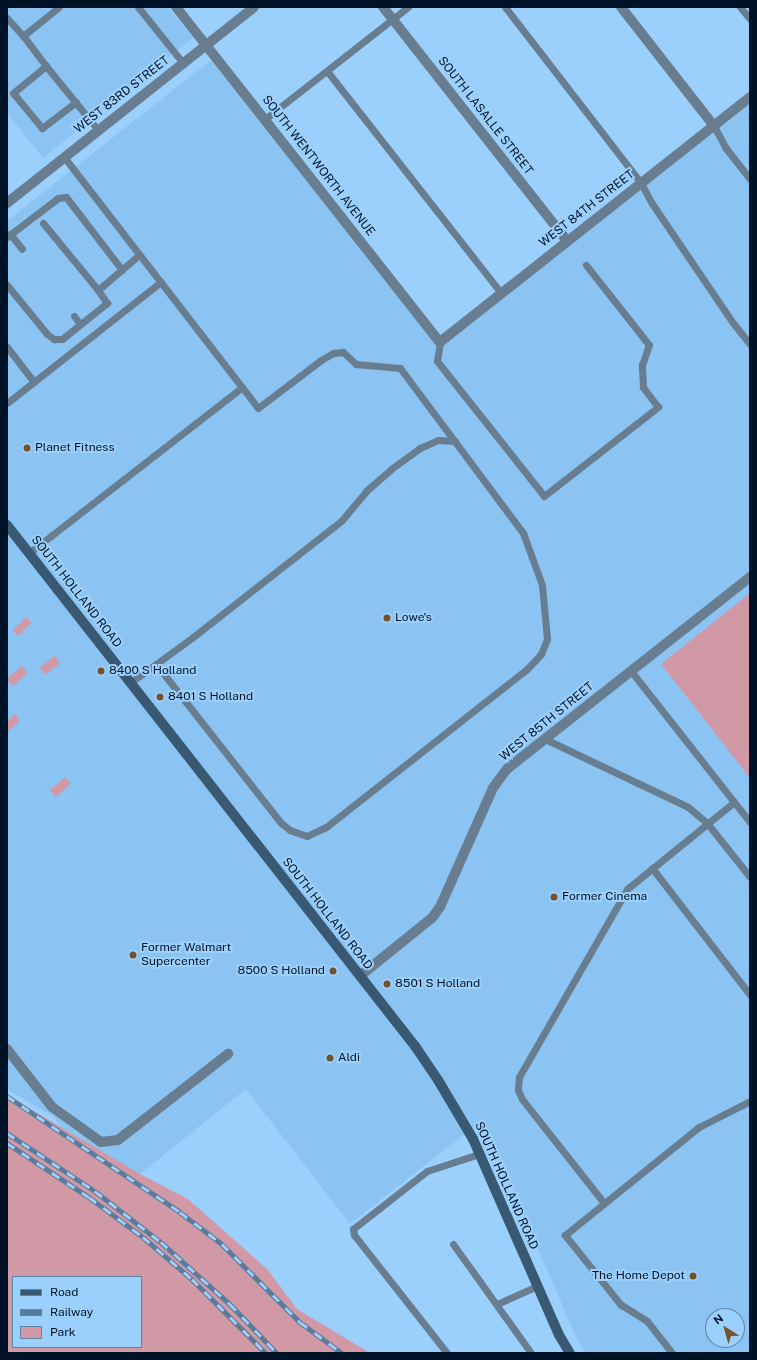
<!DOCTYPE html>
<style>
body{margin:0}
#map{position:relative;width:757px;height:1360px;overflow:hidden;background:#9cd0fc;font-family:"Public Sans",sans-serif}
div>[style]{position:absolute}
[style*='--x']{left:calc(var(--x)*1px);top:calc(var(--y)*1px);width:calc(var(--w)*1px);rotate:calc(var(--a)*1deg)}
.built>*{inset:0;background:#8bc3f2}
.green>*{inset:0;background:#d099a5;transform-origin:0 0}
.service>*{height:7px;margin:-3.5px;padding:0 3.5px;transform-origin:3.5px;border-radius:3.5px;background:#687d8f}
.minor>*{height:10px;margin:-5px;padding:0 5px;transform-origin:5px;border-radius:5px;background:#687d8f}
.tertiary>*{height:10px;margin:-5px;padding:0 5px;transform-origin:5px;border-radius:5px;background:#687d8f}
.secondary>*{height:10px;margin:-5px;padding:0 5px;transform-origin:5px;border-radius:5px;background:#395872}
.rail>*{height:4.5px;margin-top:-2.25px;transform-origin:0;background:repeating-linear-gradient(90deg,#9cd0fc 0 9px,#557a9b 0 18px);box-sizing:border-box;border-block:1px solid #557a9b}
.dots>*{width:11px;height:11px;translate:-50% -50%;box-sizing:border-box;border:2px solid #9cd0fc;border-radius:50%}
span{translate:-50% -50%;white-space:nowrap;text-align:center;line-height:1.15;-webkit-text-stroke:4px #9cd0fc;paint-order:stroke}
.street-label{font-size:12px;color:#001326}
.poi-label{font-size:12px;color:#001326}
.left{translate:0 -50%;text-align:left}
.right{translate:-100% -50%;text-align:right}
.frame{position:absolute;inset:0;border:8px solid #001326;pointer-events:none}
.legend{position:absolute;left:12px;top:1276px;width:130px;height:72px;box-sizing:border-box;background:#9cd0fc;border:1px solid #5e84a6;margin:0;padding:5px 7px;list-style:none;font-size:12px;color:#001326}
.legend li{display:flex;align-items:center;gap:8px;height:20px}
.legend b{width:20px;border:1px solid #5e84a6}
.north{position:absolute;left:705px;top:1308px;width:40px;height:40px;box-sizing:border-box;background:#9cd0fc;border:1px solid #5e84a6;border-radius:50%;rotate:323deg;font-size:11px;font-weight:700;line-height:16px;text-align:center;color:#001326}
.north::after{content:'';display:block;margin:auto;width:14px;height:18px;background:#76512c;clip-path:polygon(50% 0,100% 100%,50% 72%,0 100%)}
</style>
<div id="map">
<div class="built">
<i style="clip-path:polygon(7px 7px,168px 7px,193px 38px,43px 158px,7px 113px)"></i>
<i style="clip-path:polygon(evenodd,211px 60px,433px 342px,750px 92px,750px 593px,661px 664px,750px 778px,750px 1353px,586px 1353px,575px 1335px,507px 1176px,480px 1122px,350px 1224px,246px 1089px,140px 1174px,63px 1129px,54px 1117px,7px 1089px,7px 221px,211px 60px,713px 1316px,737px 1316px,737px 1340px,713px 1340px,713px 1316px)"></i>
</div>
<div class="green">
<i style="clip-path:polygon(750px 593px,750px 778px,661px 664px)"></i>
<i style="left:26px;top:617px;width:8px;height:19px;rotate:45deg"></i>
<i style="left:55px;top:656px;width:9px;height:19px;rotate:54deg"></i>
<i style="left:22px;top:666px;width:9px;height:20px;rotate:49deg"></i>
<i style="clip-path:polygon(15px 714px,20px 721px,7px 732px,7px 721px)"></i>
<i style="left:65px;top:777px;width:9px;height:20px;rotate:49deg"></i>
<i style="clip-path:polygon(evenodd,7px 1095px,140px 1174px,188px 1199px,268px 1270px,297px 1309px,370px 1353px,7px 1353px,7px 1095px,13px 1277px,141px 1277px,141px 1347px,13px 1347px,13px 1277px)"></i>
</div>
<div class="service">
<i style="--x:138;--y:7;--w:72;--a:51.2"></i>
<i style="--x:505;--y:7;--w:222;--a:52.3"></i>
<i style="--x:641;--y:183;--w:21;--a:62"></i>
<i style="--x:651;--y:202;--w:146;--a:55.9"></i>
<i style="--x:733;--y:323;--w:27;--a:51"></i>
<i style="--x:740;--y:7;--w:16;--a:50"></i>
<i style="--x:7;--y:18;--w:24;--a:48"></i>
<i style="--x:46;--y:66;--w:38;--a:-127"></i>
<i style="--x:23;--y:36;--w:46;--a:-38.9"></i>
<i style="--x:327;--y:71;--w:282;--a:51.9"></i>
<i style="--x:76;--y:102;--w:43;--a:142.6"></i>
<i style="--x:42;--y:128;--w:45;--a:-129.6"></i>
<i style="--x:13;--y:93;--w:43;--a:-39.3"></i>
<i style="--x:46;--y:66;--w:82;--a:50.9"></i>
<i style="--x:265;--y:119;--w:182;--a:-38.1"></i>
<i style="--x:714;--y:126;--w:24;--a:62"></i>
<i style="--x:725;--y:147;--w:41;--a:52"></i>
<i style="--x:64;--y:157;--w:291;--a:52.3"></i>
<i style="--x:43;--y:223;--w:87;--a:50.6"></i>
<i style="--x:10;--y:234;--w:19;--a:51"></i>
<i style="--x:7;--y:237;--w:64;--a:-37.4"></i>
<i style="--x:58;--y:198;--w:8;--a:-7"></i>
<i style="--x:66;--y:197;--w:92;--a:52.5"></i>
<i style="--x:7;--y:285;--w:63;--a:50.8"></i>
<i style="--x:47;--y:334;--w:9;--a:36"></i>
<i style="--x:54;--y:339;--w:8;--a:0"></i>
<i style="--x:62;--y:339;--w:58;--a:-38.7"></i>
<i style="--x:107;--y:303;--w:16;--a:-125"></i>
<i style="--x:98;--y:290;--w:54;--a:-40.5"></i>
<i style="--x:74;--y:316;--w:10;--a:53"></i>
<i style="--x:440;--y:342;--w:19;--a:99"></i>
<i style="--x:437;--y:361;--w:172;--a:51.6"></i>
<i style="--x:544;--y:496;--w:145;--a:-38"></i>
<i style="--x:658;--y:407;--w:25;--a:-127"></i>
<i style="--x:643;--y:387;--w:22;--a:-93"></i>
<i style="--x:642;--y:365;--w:21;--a:-71"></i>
<i style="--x:649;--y:345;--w:102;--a:-128.2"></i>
<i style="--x:7;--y:347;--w:44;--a:52.4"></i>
<i style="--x:7;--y:403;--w:196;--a:-38.2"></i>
<i style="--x:29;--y:553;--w:270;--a:-37.9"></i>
<i style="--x:242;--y:387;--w:26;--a:53"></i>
<i style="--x:258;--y:408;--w:79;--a:-37.3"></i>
<i style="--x:321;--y:360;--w:14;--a:-30"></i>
<i style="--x:333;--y:353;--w:10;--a:-6"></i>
<i style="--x:343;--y:352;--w:18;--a:43"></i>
<i style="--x:356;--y:364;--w:44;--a:5.2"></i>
<i style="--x:400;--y:368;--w:206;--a:53.3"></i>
<i style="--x:523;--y:533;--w:55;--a:69.9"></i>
<i style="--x:542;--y:585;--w:54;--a:84.7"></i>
<i style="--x:547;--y:639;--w:16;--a:112"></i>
<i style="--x:541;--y:654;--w:21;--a:133"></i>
<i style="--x:527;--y:669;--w:256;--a:141.8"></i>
<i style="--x:326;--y:827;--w:21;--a:155"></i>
<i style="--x:307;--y:836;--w:18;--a:-161"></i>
<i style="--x:290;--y:830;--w:11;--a:-142"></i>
<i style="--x:281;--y:823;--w:202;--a:-128.2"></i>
<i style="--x:631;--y:671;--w:192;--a:51.8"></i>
<i style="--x:130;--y:683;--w:78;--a:-36.1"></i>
<i style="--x:193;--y:637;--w:189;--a:-38.1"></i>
<i style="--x:342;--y:520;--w:38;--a:-50"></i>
<i style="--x:366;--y:491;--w:33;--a:-41"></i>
<i style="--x:391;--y:469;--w:36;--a:-36"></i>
<i style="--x:420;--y:448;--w:20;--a:-24"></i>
<i style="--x:438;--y:440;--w:17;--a:3"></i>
<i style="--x:545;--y:739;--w:158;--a:25.4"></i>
<i style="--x:688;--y:807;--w:25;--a:40"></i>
<i style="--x:707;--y:823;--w:69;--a:51.5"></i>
<i style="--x:652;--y:868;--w:160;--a:52.3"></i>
<i style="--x:604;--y:1203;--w:132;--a:-128.3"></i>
<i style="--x:522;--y:1099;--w:10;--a:-114"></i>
<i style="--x:518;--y:1090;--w:13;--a:-86"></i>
<i style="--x:519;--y:1077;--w:217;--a:-60.1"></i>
<i style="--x:627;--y:889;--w:138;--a:-39.1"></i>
<i style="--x:453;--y:1244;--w:134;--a:54.4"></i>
<i style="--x:497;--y:1304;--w:44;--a:-24.2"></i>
<i style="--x:447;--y:1353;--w:150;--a:-128.2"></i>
<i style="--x:354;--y:1235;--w:6;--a:-99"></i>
<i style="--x:353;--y:1229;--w:94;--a:-38.1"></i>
<i style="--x:427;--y:1171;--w:55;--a:-18.1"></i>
<i style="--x:672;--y:1353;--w:41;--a:-128"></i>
<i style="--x:647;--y:1321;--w:31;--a:-148"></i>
<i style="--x:621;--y:1305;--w:90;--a:-128.7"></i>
<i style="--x:565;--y:1235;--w:172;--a:-38.9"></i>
<i style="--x:699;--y:1127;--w:57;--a:-27"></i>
</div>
<div class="minor">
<i style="--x:176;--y:7;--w:427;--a:51.8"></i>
<i style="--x:440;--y:342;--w:395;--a:-38.3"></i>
<i style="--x:383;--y:7;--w:298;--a:51.8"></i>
<i style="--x:621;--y:7;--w:151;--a:52"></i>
<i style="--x:360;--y:976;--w:92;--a:-38.9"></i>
<i style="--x:432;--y:918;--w:14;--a:-54"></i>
<i style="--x:440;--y:907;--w:130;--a:-66"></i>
<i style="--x:493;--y:788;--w:24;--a:-54"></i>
<i style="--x:507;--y:769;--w:310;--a:-38.3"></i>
<i style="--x:7;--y:1049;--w:73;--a:52.2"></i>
<i style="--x:52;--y:1107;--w:60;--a:35.5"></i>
<i style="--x:101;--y:1142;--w:17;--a:-7"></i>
<i style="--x:118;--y:1140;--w:140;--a:-38"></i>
</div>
<div class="tertiary">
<i style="--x:7;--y:203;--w:315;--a:-38.4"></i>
</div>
<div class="secondary">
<i style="--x:7;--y:525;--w:662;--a:51.94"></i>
<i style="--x:415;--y:1046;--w:41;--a:55.9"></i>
<i style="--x:438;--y:1080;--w:69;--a:59.3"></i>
<i style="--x:473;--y:1139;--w:214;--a:66.3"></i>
<i style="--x:559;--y:1335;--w:21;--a:59"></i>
</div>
<div class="rail">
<i style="--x:7;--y:1096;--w:208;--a:33.8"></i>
<i style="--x:180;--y:1212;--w:53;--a:37.3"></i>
<i style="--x:222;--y:1244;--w:110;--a:45"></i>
<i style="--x:300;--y:1322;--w:52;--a:36.4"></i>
<i style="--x:7;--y:1133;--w:105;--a:33.4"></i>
<i style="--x:95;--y:1191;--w:83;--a:37.7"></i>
<i style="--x:161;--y:1242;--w:93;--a:41.9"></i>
<i style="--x:230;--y:1304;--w:68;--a:46.2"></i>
<i style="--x:7;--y:1143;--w:98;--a:33.4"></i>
<i style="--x:89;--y:1197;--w:67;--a:36.5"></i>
<i style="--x:143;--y:1237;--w:65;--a:40.6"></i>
<i style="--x:192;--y:1279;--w:105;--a:45"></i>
</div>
<div class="dots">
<i style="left:27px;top:448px;background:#76512c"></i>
<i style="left:387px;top:618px;background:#76512c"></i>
<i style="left:101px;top:671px;background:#76512c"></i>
<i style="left:160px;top:697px;background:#76512c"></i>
<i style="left:554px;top:897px;background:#76512c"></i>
<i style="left:133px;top:955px;background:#76512c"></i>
<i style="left:333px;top:971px;background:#76512c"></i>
<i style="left:387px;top:984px;background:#76512c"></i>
<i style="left:330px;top:1058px;background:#76512c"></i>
<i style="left:693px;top:1276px;background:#76512c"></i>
</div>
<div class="street-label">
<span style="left:122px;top:95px;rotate:-38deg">WEST 83RD STREET</span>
<span style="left:485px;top:116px;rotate:52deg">SOUTH LASALLE STREET</span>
<span style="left:318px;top:166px;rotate:52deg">SOUTH WENTWORTH AVENUE</span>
<span style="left:587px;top:209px;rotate:-38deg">WEST 84TH STREET</span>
<span style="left:76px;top:592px;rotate:52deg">SOUTH HOLLAND ROAD</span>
<span style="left:547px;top:722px;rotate:-39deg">WEST 85TH STREET</span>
<span style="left:327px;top:914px;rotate:52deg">SOUTH HOLLAND ROAD</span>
<span style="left:506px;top:1186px;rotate:66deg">SOUTH HOLLAND ROAD</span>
</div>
<div class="poi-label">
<span class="left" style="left:35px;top:448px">Planet Fitness</span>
<span class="left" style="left:395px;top:618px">Lowe's</span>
<span class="left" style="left:109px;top:671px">8400 S Holland</span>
<span class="left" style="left:168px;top:697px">8401 S Holland</span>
<span class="left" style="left:562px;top:897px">Former Cinema</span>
<span class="left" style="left:141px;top:955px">Former Walmart<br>Supercenter</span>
<span class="right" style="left:325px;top:971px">8500 S Holland</span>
<span class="left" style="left:395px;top:984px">8501 S Holland</span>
<span class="left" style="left:338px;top:1058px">Aldi</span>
<span class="right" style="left:685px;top:1276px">The Home Depot</span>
</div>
<div class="frame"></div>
<ul class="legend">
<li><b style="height:5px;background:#395872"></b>Road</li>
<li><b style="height:5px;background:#557a9b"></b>Railway</li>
<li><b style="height:11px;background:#d099a5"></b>Park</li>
</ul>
<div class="north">N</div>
</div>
